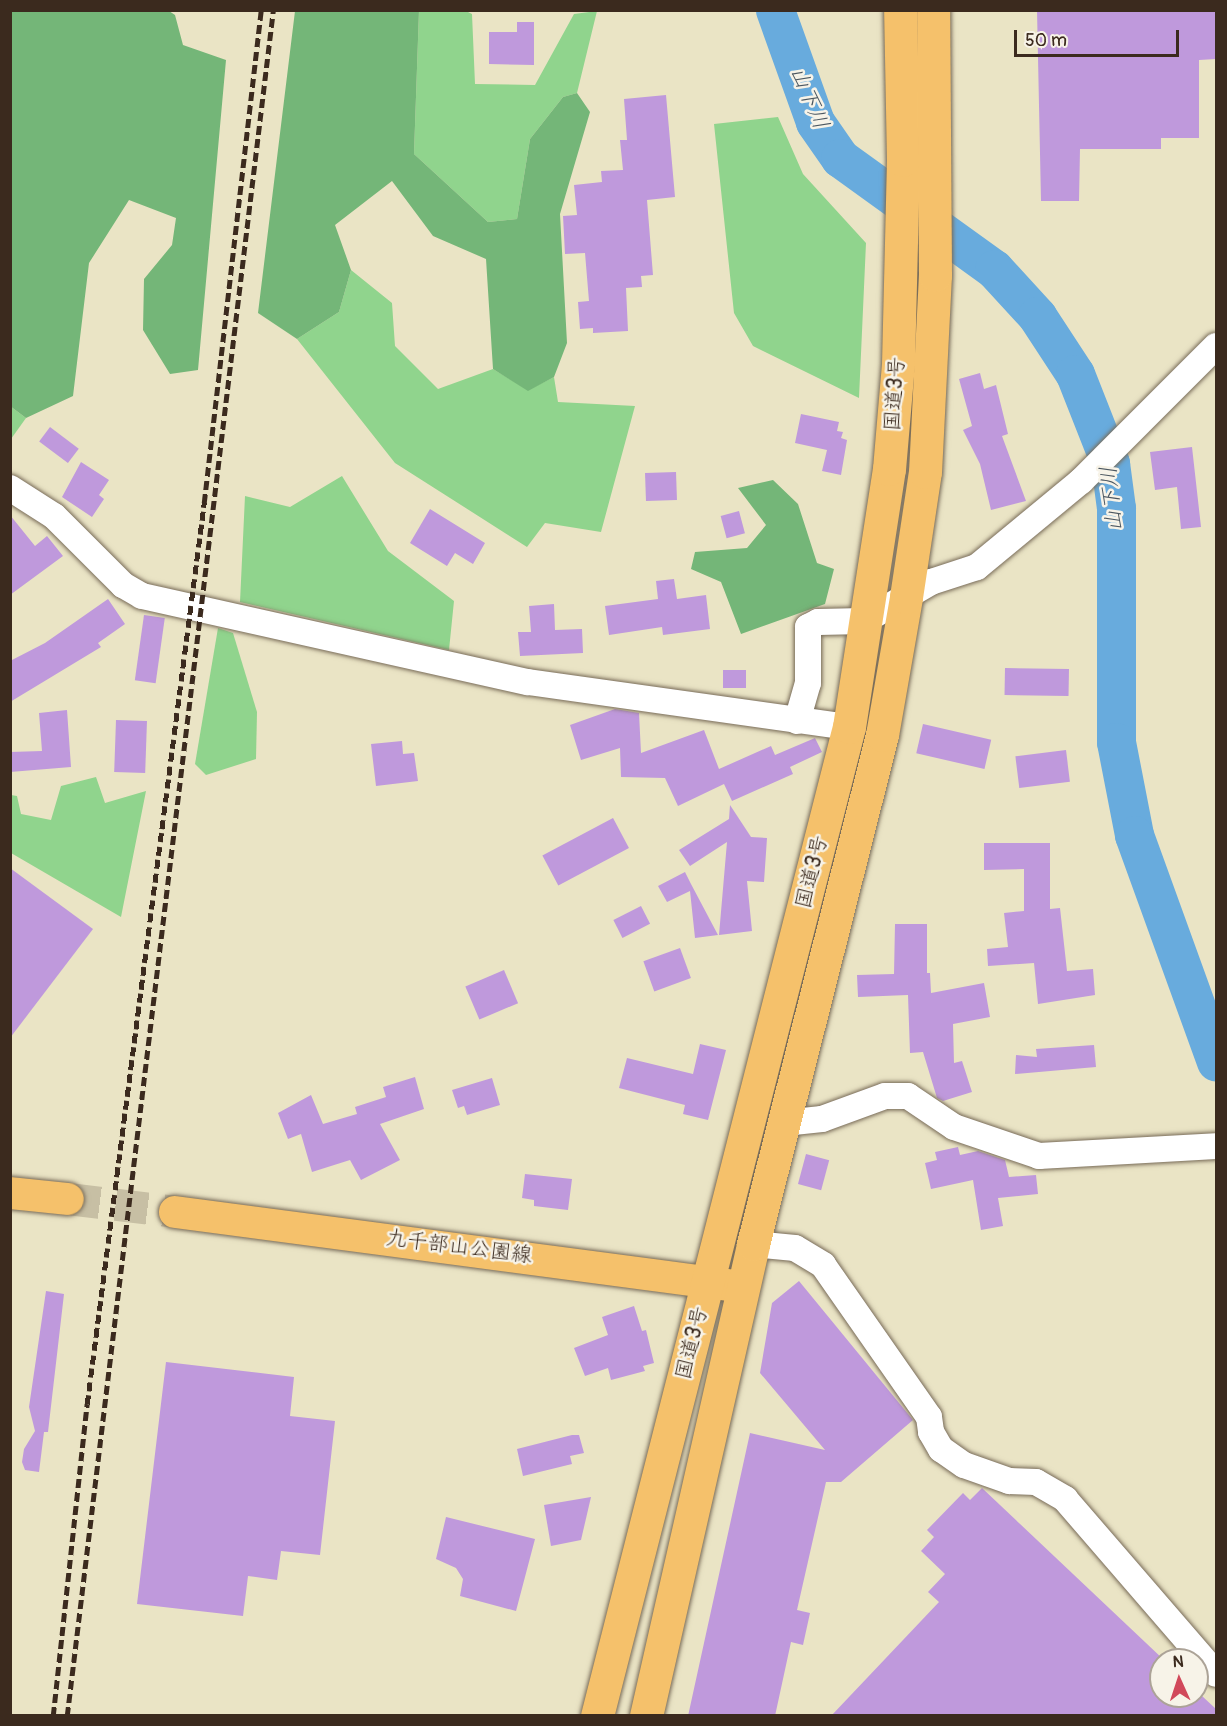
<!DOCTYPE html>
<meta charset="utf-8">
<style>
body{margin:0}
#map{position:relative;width:1227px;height:1726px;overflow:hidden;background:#eae4c5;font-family:Pangolin,"Klee One",sans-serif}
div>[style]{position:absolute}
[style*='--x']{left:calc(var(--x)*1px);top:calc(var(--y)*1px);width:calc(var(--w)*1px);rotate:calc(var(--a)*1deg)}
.green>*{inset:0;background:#90d48d}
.forest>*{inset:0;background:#74b678}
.stream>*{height:7px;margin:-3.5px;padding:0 3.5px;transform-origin:3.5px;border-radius:3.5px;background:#68abdd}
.river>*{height:39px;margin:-19.5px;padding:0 19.5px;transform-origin:19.5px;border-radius:19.5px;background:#68abdd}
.building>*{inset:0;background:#bf99dc;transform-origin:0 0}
.major-tunnel>*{height:32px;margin-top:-16px;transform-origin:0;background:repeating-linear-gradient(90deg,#c7bfa4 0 32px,transparent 0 48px)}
.roads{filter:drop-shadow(0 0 2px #786b58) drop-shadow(0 0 2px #786b58)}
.minor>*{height:26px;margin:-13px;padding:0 13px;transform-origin:13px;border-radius:13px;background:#fff}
.major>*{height:32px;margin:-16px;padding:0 16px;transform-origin:16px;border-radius:16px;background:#f5c16b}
.highway>*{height:33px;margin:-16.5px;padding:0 16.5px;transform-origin:16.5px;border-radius:16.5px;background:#f5c16b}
.rail>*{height:4.5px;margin-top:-2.25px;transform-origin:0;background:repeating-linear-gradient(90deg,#3b2a1e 0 9px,transparent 0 13.5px)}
span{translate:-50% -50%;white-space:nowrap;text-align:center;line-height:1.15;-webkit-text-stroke:5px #f7f3e8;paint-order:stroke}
.street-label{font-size:21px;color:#3b2a1e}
.water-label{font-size:22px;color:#4b5761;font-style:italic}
.frame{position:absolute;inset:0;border:12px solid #3b2a1e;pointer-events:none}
.north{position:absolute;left:1149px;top:1648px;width:60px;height:60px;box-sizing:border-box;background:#f7f3e8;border:2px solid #aca397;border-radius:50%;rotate:357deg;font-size:16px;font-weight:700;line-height:24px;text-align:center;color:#3b2a1e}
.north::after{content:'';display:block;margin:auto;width:21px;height:27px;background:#d1495b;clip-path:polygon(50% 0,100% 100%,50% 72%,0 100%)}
.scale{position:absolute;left:1014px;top:30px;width:165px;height:27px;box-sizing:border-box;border:3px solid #3b2a1e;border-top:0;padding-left:8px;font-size:18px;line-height:21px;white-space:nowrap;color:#3b2a1e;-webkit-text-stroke:4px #f7f3e8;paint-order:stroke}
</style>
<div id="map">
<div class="green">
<i style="clip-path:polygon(419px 11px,466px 11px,472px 14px,475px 84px,535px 85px,574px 14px,597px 11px,577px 93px,563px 97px,530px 139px,517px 219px,488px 222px,414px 154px)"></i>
<i style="clip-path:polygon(778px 117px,803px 174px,866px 243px,859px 398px,753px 346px,734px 313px,714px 124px)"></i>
<i style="clip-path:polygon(351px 270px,392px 303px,395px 346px,438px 389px,493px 369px,528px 390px,554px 377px,558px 402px,635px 406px,601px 532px,545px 523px,527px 547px,395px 463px,297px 339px,339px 312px)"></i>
<i style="clip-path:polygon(10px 406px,26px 418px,11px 439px,10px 439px)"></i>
<i style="clip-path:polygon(342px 476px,388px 551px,454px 601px,449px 650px,240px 602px,245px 496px,290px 507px)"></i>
<i style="clip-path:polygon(218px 628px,233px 633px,257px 712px,256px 759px,206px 775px,195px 764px)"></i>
<i style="clip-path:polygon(96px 777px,105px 803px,146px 791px,121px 917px,11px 853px,11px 795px,17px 796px,21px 814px,51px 820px,61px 786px)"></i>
</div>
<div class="forest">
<i style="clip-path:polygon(10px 11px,169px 11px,175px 15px,183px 45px,226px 60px,198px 370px,170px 374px,143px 330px,144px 279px,172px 245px,176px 218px,129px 200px,89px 263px,73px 396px,26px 418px,10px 406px)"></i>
<i style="clip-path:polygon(295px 11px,419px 11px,414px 154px,488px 222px,517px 219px,530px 139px,563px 97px,577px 93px,590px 112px,560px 214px,567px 343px,554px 377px,528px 391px,493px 369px,486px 259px,433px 236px,392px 181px,335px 225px,351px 270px,339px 312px,297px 339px,258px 313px)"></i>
<i style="clip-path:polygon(773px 480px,798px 504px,817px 563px,834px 569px,825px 604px,741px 634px,721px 582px,691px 569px,695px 552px,747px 548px,766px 525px,738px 488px)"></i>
</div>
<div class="stream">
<i style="--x:1202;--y:1026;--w:24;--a:-54"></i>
</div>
<div class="river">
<i style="--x:775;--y:10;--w:119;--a:70.3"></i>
<i style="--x:815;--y:122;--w:44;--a:55.2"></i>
<i style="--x:840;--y:158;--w:190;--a:35.8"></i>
<i style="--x:994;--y:269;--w:64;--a:47.5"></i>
<i style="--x:1037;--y:316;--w:69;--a:56.8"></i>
<i style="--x:1075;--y:374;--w:96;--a:68.5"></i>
<i style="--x:1110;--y:463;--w:45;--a:82.4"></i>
<i style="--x:1116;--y:508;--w:234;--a:90"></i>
<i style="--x:1116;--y:742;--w:95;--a:79"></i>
<i style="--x:1134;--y:835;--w:241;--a:70.1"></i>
</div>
<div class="building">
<i style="clip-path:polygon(1037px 10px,1216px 10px,1216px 59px,1199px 60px,1199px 138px,1161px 138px,1161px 149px,1080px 149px,1079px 201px,1041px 201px)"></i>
<i style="clip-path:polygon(517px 22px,534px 22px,534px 65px,489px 64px,489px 32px,517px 32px)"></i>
<i style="clip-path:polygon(666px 95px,675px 197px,647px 200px,653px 275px,641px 276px,642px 287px,626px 288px,628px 331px,593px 333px,593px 328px,580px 329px,578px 302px,589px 301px,585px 253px,565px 254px,563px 216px,577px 215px,574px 185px,602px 182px,601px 171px,623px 170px,620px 140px,627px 140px,624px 99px)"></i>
<i style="clip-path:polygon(980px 373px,984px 389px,996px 385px,1008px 434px,1002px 436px,1026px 501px,991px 510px,980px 464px,963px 430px,972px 426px,959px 379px)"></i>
<i style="clip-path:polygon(801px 414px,839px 422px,837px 431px,843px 432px,841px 438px,847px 440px,841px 475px,822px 471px,827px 450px,795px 443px)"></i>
<i style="left:50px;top:427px;width:36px;height:18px;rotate:37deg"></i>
<i style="clip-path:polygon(1192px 447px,1201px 527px,1181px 529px,1177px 487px,1155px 490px,1150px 452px)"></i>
<i style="clip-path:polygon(81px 462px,109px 480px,99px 495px,104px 499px,92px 517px,62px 497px)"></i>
<i style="left:676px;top:472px;width:28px;height:31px;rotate:88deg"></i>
<i style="clip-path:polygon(430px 509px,485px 543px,473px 564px,455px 553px,447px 566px,410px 543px)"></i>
<i style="left:739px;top:511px;width:23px;height:19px;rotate:75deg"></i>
<i style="clip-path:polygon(10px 515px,35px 546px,47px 536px,63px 556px,10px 595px)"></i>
<i style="clip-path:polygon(674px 579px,677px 599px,706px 595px,710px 629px,663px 635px,662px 627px,609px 635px,605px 606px,658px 599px,656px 581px)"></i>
<i style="clip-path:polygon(108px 599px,125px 624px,98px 643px,101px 647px,10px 702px,10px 661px,45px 643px)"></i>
<i style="clip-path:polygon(554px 604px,555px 630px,582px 629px,583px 653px,520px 656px,518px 632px,531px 632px,529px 606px)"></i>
<i style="left:144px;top:615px;width:21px;height:66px;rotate:8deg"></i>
<i style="left:1005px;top:668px;width:64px;height:27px;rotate:1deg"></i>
<i style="left:746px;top:670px;width:18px;height:23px;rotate:90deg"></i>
<i style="clip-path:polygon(615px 709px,639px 713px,641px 753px,704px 730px,719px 769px,771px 746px,775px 755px,815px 738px,822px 752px,790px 767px,793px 774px,732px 801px,724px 784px,678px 806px,665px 778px,621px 777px,620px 748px,581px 760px,570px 725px)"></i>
<i style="clip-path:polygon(67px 710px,71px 767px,10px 772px,10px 752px,42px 751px,39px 713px)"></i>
<i style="left:116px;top:720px;width:31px;height:52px;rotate:2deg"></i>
<i style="left:923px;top:724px;width:70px;height:30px;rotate:13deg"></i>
<i style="clip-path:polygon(402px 741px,403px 754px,414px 753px,418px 781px,376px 786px,371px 744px)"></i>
<i style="left:1066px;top:750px;width:32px;height:51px;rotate:83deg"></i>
<i style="clip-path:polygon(730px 805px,751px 837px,767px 838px,764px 882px,747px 881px,752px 931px,719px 935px,727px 842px,690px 866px,679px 850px,729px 819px)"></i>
<i style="left:613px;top:818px;width:34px;height:80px;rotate:62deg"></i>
<i style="clip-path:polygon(984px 843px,1050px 843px,1050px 909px,1060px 908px,1067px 971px,1093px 969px,1095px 995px,1038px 1004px,1034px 963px,988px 966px,987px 949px,1008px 947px,1004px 913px,1024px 911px,1024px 869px,984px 870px)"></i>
<i style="clip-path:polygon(10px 868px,93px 929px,10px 1038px)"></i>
<i style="clip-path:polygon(685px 872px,691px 884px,718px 935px,695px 938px,690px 891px,667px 902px,658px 886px)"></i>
<i style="left:641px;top:906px;width:20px;height:31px;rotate:63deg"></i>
<i style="clip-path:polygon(895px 924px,927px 924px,927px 973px,930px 973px,931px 993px,984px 983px,990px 1017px,953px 1024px,954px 1063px,962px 1061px,972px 1092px,943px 1101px,937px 1098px,923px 1052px,910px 1053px,908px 995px,858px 997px,857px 975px,894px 974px)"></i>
<i style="left:680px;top:948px;width:32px;height:39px;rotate:70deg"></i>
<i style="left:504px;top:970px;width:36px;height:42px;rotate:67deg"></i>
<i style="clip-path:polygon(700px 1044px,726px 1050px,708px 1120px,683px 1114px,685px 1105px,619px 1088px,627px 1058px,693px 1074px)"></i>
<i style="clip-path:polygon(1094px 1045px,1096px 1067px,1015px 1074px,1016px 1055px,1037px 1057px,1036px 1049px)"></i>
<i style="clip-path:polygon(415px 1077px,424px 1109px,380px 1124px,400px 1160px,361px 1180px,350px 1160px,312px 1172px,301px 1134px,288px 1139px,278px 1113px,311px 1095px,323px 1124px,357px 1114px,355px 1107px,386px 1097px,383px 1087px)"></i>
<i style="clip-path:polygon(492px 1078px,500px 1105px,467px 1115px,464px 1106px,458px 1108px,452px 1090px)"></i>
<i style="clip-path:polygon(958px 1147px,960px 1155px,978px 1151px,1005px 1160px,1009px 1177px,1036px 1175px,1038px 1194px,998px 1198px,1003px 1226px,981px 1230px,973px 1180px,931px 1189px,925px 1163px,937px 1160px,935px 1152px)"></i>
<i style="left:806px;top:1154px;width:24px;height:31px;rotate:15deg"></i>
<i style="clip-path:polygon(525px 1174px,572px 1179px,568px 1210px,534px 1206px,534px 1200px,522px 1198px)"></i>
<i style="clip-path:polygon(799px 1281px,913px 1420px,841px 1482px,826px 1482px,797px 1610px,810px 1613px,803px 1645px,791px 1642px,775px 1716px,688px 1716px,750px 1433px,825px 1450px,760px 1373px,772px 1303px)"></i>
<i style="clip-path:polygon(46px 1291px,64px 1294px,48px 1432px,44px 1432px,39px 1472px,25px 1470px,22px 1462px,24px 1449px,35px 1431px,29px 1407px)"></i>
<i style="clip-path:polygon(634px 1306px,642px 1331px,646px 1330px,654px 1363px,643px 1366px,645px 1371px,611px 1380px,608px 1368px,585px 1376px,574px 1348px,608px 1335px,602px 1317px)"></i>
<i style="clip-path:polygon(166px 1362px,294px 1377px,290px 1416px,335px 1421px,320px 1555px,281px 1551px,277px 1580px,248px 1576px,243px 1616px,137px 1604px)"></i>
<i style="clip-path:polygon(572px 1435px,579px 1435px,584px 1453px,570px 1456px,572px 1464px,523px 1476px,517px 1449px)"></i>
<i style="clip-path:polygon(982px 1488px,1164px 1660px,1161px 1660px,1161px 1696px,1202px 1696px,1216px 1709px,1216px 1716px,831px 1716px,939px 1602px,928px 1592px,945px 1574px,921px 1551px,934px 1537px,927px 1530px,963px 1493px,970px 1500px)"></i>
<i style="clip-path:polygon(591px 1497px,581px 1540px,551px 1546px,544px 1505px)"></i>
<i style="clip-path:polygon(446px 1517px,535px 1539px,516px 1611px,460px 1596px,463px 1579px,456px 1568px,436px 1559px)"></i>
</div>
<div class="major-tunnel">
<i style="--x:68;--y:1199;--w:108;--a:6.9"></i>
</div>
<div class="roads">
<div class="minor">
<i style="--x:10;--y:488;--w:52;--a:32.5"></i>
<i style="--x:54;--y:516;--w:98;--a:45"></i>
<i style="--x:123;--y:585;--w:22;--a:30"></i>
<i style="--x:142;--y:596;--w:395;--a:12.6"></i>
<i style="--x:528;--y:682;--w:324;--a:8"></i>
<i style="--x:797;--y:721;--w:40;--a:-74"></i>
<i style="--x:808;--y:683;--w:56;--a:-90"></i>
<i style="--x:808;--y:627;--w:11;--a:-27"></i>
<i style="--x:818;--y:622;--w:46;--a:-1.2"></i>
<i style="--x:864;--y:621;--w:78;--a:-30.2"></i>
<i style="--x:931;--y:582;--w:48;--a:-18.1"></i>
<i style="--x:977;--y:567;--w:135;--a:-39.6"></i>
<i style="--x:1081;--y:481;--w:191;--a:-45"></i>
<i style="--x:784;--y:1123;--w:38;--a:-6"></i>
<i style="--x:822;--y:1119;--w:67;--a:-20.1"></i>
<i style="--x:885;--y:1096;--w:23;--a:0"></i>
<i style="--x:908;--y:1096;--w:55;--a:34"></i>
<i style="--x:954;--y:1127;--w:90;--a:18.8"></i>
<i style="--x:1039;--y:1156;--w:177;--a:-3.2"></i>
<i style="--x:753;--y:1244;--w:42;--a:5.4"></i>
<i style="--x:795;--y:1248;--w:33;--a:31"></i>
<i style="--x:823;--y:1265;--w:185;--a:55.1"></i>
<i style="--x:929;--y:1417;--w:15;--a:82"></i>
<i style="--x:931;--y:1432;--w:20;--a:60"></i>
<i style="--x:941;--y:1449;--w:28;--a:35"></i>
<i style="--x:964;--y:1465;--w:48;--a:19.6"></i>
<i style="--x:1009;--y:1481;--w:27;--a:2"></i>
<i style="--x:1036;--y:1482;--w:34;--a:30"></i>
<i style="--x:1065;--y:1499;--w:231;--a:49.2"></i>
</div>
<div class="major">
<i style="--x:10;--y:1193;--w:58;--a:5.9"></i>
<i style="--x:175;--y:1212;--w:573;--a:7.52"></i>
</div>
<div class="highway">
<i style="--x:597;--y:1716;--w:1021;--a:-75.71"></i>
<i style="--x:849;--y:727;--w:261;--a:-81.2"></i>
<i style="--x:889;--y:469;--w:104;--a:-85.1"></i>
<i style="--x:898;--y:365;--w:205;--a:-88.6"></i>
<i style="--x:903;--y:160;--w:150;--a:-91.1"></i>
<i style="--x:646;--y:1716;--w:484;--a:-77.2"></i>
<i style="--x:753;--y:1244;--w:525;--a:-75.78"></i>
<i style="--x:882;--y:735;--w:140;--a:-80.1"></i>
<i style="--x:906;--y:597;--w:126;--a:-81.4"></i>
<i style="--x:925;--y:472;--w:197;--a:-87.1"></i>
<i style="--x:935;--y:275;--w:265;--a:-90.4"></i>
</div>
</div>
<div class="rail">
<i style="--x:53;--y:1716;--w:314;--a:-83.8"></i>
<i style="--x:87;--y:1404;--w:909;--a:-82.6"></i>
<i style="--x:204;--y:503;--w:496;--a:-83.4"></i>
<i style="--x:67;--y:1716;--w:1718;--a:-83.11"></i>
</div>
<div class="street-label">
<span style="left:895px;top:394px;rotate:-86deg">国道3号</span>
<span style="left:812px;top:872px;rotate:-76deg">国道3号</span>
<span style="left:459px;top:1247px;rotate:7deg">九千部山公園線</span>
<span style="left:692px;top:1343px;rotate:-76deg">国道3号</span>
</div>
<div class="water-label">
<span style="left:809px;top:98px;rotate:67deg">山下川</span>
<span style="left:1112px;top:499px;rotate:-96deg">山下川</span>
</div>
<div class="frame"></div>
<div class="north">N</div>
<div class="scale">50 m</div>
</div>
